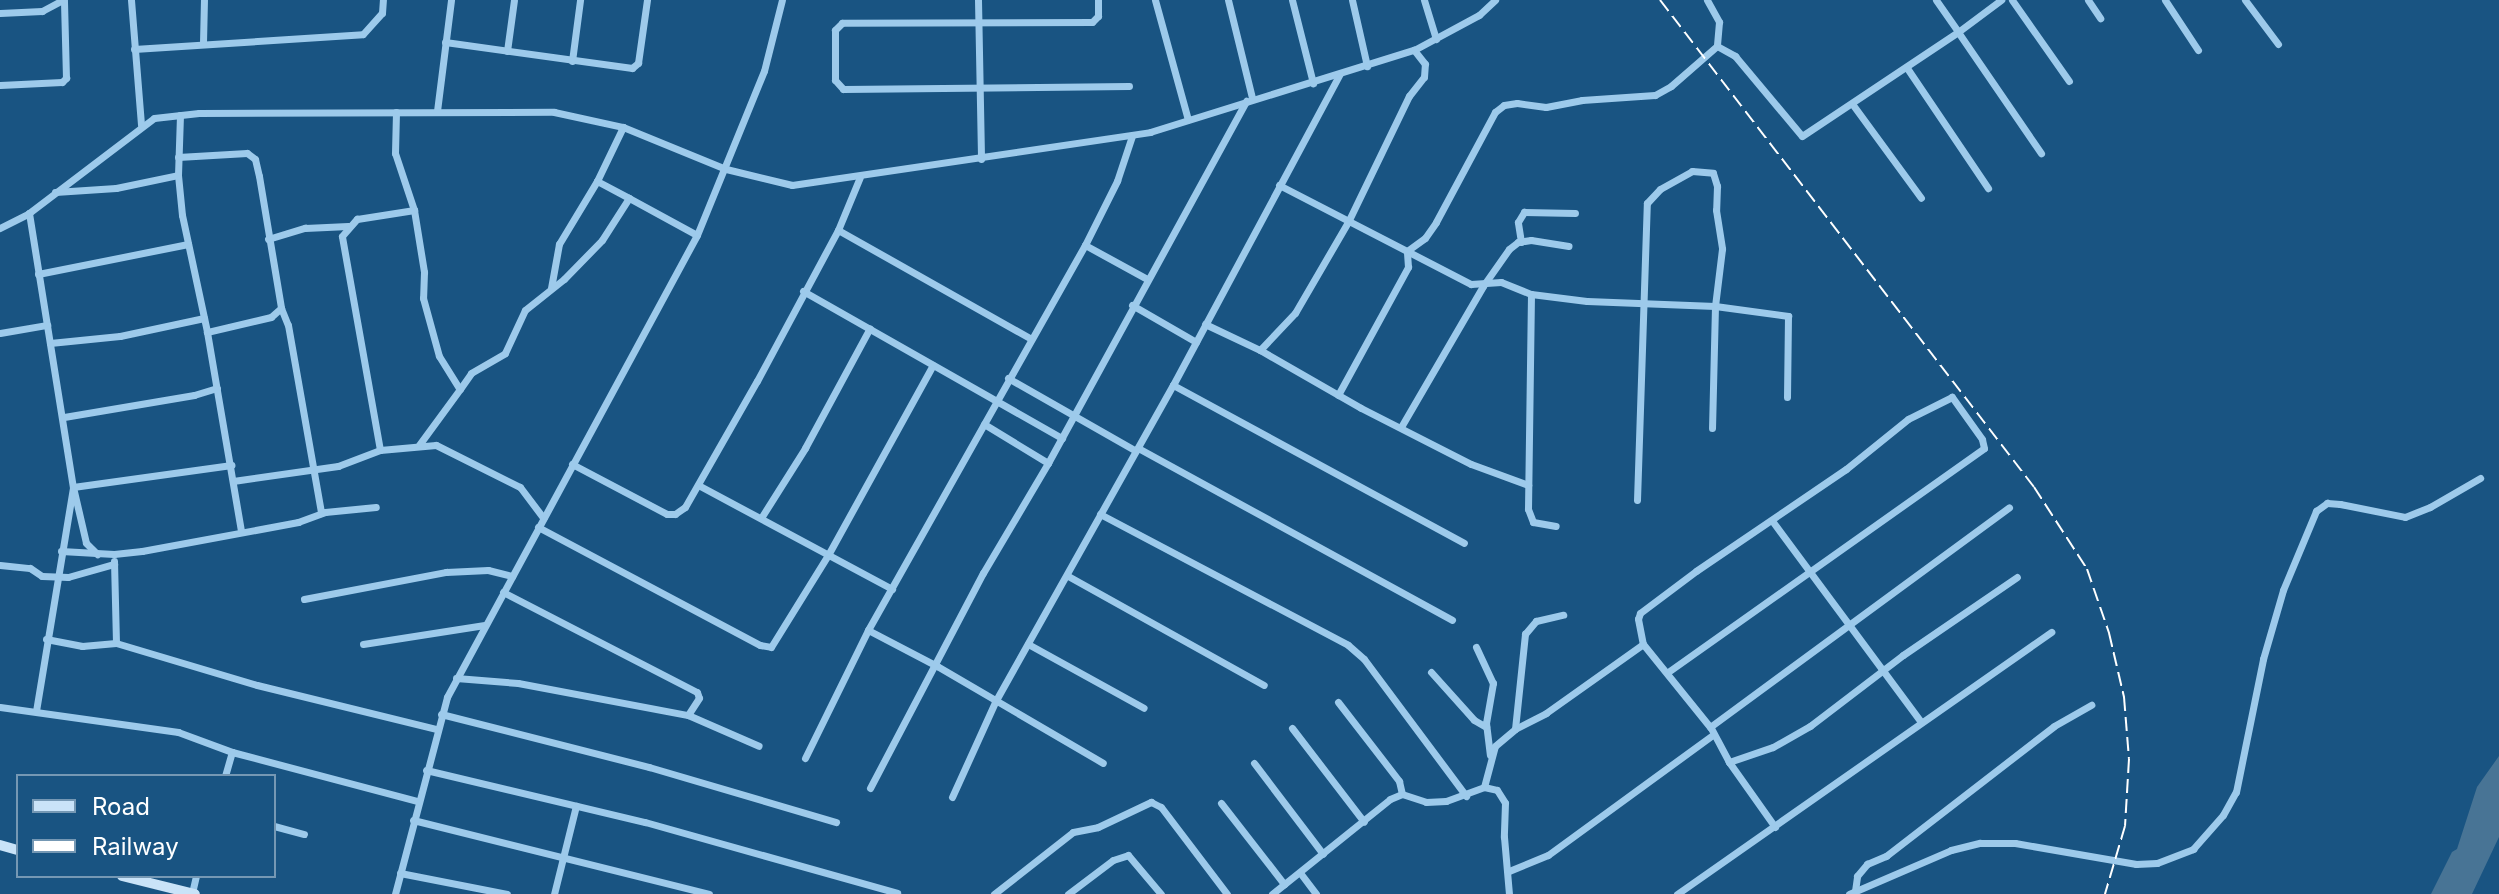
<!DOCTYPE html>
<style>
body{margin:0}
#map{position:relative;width:2499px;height:894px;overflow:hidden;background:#195482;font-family:Inter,sans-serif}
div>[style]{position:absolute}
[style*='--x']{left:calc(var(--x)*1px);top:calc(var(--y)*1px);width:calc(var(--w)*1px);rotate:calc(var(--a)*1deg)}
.water>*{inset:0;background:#487495}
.street>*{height:7px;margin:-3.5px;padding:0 3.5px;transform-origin:3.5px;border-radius:3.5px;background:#9dcaeb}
.secondary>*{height:10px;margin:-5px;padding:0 5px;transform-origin:5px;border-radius:5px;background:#c9e3f8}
.rail>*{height:2px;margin-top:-1px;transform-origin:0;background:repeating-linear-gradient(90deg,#fff 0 14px,transparent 0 20px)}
span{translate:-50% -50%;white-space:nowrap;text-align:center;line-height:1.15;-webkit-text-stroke:6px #195482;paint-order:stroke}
.legend{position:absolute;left:16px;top:774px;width:260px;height:104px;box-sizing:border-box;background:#195482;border:2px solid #7598b4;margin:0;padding:10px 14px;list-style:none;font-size:24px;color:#fff}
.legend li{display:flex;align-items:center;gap:16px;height:40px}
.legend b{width:40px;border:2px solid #7598b4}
</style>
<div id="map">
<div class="water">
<i style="clip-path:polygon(2499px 756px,2499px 837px,2472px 894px,2431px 894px,2452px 852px,2457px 849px,2477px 787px)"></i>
</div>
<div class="street">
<i style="--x:131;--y:0;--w:125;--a:85.4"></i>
<i style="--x:978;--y:0;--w:159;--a:88.9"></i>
<i style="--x:1098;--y:0;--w:16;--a:90"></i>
<i style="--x:1098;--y:16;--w:8;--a:135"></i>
<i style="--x:1092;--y:22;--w:250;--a:179.8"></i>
<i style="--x:842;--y:23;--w:10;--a:135"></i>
<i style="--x:835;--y:30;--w:50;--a:90"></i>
<i style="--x:835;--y:80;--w:12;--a:48"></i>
<i style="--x:843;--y:89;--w:286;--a:-0.6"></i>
<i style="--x:1155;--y:0;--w:124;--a:74.6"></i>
<i style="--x:1228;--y:0;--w:101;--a:76.2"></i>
<i style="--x:1292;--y:0;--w:86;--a:75.8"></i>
<i style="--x:1352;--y:0;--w:68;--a:77.2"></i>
<i style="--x:1424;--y:0;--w:41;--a:72.9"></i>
<i style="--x:1707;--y:0;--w:25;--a:61"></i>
<i style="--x:1719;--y:22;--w:24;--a:95"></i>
<i style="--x:1717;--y:46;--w:21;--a:29"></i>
<i style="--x:1735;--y:56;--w:104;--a:50.1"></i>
<i style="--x:1802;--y:136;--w:187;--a:-33.7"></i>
<i style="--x:1958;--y:32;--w:147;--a:55.6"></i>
<i style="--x:1936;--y:0;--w:39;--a:55"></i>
<i style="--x:1958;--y:32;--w:54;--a:-36.7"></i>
<i style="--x:2012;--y:0;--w:99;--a:54.9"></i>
<i style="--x:2088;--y:0;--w:22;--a:56"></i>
<i style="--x:2165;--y:0;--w:60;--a:56.6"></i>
<i style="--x:2245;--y:0;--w:55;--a:53.1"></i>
<i style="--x:0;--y:13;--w:42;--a:-2.7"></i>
<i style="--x:42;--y:11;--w:24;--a:-28"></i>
<i style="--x:445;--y:42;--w:189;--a:7.9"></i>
<i style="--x:632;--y:68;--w:8;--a:-40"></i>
<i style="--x:638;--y:63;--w:64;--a:-81.9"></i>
<i style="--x:203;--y:43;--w:43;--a:-88.7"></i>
<i style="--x:134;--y:49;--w:229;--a:-3.7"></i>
<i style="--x:363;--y:34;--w:28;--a:-48"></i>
<i style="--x:382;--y:13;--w:13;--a:-86"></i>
<i style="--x:507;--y:51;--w:51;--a:-82.2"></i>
<i style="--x:572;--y:61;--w:62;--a:-82.5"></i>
<i style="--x:1907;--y:68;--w:145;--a:56"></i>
<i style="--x:0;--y:85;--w:62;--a:-2.8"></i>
<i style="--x:62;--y:82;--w:6;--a:-45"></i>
<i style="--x:66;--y:78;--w:78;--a:-91.5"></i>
<i style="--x:1853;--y:105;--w:115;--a:53.8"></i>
<i style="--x:437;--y:111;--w:112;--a:-82.8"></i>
<i style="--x:396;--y:112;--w:41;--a:91.4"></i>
<i style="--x:395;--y:153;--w:60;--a:71.6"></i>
<i style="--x:414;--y:210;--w:63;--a:80.8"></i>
<i style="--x:424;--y:272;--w:26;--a:92"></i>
<i style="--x:423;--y:298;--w:60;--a:74.6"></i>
<i style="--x:439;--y:356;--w:39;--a:58"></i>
<i style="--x:460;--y:389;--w:69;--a:126.2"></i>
<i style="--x:180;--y:115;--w:60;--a:91.9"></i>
<i style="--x:178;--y:175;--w:40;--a:84.3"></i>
<i style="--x:182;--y:215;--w:120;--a:77.9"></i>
<i style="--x:207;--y:332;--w:201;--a:80.3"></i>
<i style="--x:178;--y:157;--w:69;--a:-3.3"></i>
<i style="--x:247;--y:153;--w:10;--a:37"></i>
<i style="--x:255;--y:159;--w:17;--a:77"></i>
<i style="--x:259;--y:176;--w:134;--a:80.5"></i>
<i style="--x:281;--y:308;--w:13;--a:138"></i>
<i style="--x:271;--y:317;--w:66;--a:166.8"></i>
<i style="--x:597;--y:181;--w:60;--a:-64.3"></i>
<i style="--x:1279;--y:185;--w:216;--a:27.3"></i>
<i style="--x:1471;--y:284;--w:30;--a:-4"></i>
<i style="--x:1501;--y:282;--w:32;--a:22"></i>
<i style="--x:1531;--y:294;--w:56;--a:7.1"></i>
<i style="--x:1587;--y:301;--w:128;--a:2.2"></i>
<i style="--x:1715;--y:306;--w:122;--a:91.4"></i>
<i style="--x:55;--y:192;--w:61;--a:-3.8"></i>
<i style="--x:116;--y:188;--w:63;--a:-11.8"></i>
<i style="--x:29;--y:213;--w:278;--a:80.9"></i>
<i style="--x:73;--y:487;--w:57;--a:76.9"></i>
<i style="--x:86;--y:543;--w:16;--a:45"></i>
<i style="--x:0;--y:228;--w:33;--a:-27"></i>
<i style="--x:29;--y:213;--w:157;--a:-37.2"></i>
<i style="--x:154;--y:118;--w:45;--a:-6.3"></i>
<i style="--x:199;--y:113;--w:355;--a:-0.2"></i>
<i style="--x:554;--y:112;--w:71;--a:12.3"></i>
<i style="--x:623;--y:127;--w:111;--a:22.2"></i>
<i style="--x:726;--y:169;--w:68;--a:13.6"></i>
<i style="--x:792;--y:185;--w:362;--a:-8.4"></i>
<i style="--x:1150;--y:132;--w:276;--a:-17.3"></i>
<i style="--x:1414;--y:50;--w:74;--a:-28.3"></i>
<i style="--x:1479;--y:15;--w:22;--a:-43"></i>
<i style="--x:838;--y:230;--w:220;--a:29.4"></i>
<i style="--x:268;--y:239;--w:39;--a:-17"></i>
<i style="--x:305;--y:228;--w:43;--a:-2.7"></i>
<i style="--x:1521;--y:242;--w:20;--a:-99"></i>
<i style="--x:1518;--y:222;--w:12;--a:-59"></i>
<i style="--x:1524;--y:212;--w:51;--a:1.1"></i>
<i style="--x:1085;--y:245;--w:71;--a:28.7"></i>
<i style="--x:38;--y:274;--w:153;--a:-11.3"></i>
<i style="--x:551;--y:288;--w:45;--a:-79.7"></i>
<i style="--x:559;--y:244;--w:74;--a:-58.9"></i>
<i style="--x:597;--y:181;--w:36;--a:28"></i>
<i style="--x:803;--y:291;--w:298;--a:29.6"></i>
<i style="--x:1531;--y:294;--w:215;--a:90.8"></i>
<i style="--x:1528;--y:509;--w:14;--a:69"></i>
<i style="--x:1533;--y:522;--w:23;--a:10"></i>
<i style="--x:1132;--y:305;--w:74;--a:30"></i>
<i style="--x:281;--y:308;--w:18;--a:68"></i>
<i style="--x:288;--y:325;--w:191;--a:80"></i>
<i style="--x:1205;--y:324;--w:61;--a:25.3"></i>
<i style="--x:1260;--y:350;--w:116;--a:29.9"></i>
<i style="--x:1361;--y:408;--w:123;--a:27"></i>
<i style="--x:1471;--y:464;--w:61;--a:20.2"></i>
<i style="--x:0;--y:333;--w:48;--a:-9.7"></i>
<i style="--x:50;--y:343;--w:70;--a:-5.7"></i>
<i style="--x:120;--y:336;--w:86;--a:-12.1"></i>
<i style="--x:1260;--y:350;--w:51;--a:-46.6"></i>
<i style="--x:1295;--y:313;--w:105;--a:-59.8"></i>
<i style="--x:1348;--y:222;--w:140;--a:-64.2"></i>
<i style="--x:1409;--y:96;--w:24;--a:-52"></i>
<i style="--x:1424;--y:77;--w:13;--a:-86"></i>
<i style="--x:1425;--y:64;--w:18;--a:-128"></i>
<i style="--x:1008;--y:378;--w:147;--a:29.7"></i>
<i style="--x:1173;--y:385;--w:331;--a:28.5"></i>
<i style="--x:460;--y:389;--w:19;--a:-55"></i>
<i style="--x:471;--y:373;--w:39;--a:-30"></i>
<i style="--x:505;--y:353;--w:47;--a:-65.1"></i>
<i style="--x:525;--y:310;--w:50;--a:-38.5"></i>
<i style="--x:564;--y:279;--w:54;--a:-45.7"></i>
<i style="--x:602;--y:240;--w:50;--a:-57.3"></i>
<i style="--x:629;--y:198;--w:77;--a:28.6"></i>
<i style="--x:1338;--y:395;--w:146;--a:-61.3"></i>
<i style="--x:1408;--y:267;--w:16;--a:-94"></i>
<i style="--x:1407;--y:251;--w:22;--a:-36"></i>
<i style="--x:1425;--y:238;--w:19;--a:-55"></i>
<i style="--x:1436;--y:222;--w:125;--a:-61.8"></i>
<i style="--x:1495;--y:112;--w:11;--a:-38"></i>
<i style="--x:1504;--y:105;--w:13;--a:-9"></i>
<i style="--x:1517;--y:103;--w:29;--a:8"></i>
<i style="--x:1546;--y:107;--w:37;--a:-11"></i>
<i style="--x:1582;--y:100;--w:73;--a:-3.9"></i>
<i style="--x:1655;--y:95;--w:18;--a:-29"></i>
<i style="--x:1671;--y:86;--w:61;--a:-41"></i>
<i style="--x:64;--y:417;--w:132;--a:-9.6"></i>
<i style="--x:194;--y:395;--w:24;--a:-17"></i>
<i style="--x:984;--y:424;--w:75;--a:31.4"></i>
<i style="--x:1401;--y:427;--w:163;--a:-59.8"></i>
<i style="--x:1483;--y:286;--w:45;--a:-54.9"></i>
<i style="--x:1509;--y:249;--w:11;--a:-38"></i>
<i style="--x:1518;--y:242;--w:13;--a:-9"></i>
<i style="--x:1531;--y:240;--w:38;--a:9"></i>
<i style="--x:1138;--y:448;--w:358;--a:28.7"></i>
<i style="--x:380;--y:450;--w:217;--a:-100.1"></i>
<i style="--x:342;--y:236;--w:23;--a:-49"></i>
<i style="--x:357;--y:219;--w:58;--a:-9"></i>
<i style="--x:572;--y:464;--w:107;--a:27.8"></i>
<i style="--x:667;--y:514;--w:8;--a:0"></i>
<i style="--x:675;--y:514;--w:12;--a:-35"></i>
<i style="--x:685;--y:507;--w:145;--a:-60.3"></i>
<i style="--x:757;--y:381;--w:171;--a:-61.8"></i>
<i style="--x:838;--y:230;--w:57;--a:-67.5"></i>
<i style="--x:233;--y:481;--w:106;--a:-8.1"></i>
<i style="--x:338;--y:466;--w:45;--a:-20.9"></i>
<i style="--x:380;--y:450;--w:56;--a:-5.1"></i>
<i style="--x:436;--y:445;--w:94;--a:26.6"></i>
<i style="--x:520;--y:487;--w:39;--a:53"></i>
<i style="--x:700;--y:486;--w:218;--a:28.2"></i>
<i style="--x:1637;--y:500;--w:297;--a:-88.1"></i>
<i style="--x:1647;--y:203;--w:19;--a:-47"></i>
<i style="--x:1660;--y:189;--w:37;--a:-29"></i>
<i style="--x:1692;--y:171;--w:21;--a:5"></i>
<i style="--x:1713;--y:173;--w:14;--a:73"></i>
<i style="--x:1717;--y:186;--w:24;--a:92"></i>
<i style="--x:1716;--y:210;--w:39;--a:81"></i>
<i style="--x:1722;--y:249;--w:57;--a:97"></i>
<i style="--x:1715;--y:306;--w:74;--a:7.8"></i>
<i style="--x:1788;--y:316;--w:81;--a:90.7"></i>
<i style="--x:1100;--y:514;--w:280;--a:27.8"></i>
<i style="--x:1348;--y:645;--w:21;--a:41"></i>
<i style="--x:1364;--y:659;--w:171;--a:53.3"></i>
<i style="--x:761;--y:518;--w:83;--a:-57.8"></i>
<i style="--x:805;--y:448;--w:136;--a:-61.6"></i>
<i style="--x:1773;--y:522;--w:249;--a:53.5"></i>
<i style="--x:538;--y:527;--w:251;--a:28"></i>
<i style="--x:760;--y:645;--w:11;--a:10"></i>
<i style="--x:771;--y:647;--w:108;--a:-58.2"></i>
<i style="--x:828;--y:555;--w:217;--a:-61.1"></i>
<i style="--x:61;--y:551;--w:53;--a:3.2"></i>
<i style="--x:114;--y:554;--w:28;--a:-6"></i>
<i style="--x:142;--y:551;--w:159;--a:-10.5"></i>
<i style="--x:298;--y:522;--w:29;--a:-20"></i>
<i style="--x:325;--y:512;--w:51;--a:-5.6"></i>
<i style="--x:114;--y:561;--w:82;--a:88.6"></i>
<i style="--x:0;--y:565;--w:30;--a:6"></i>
<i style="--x:30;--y:568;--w:14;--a:34"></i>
<i style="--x:42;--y:576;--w:26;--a:2"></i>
<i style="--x:68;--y:577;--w:48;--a:-15.8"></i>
<i style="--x:1068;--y:576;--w:224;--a:29.1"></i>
<i style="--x:503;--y:592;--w:218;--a:27.3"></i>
<i style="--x:697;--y:692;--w:6;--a:72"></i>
<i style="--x:699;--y:698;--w:20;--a:123"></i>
<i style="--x:304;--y:599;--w:145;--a:-10.8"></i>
<i style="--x:446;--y:572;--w:42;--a:-2.7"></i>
<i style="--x:488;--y:570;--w:25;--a:14"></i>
<i style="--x:868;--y:630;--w:78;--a:27.6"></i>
<i style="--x:937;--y:666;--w:192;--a:30.3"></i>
<i style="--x:46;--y:639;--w:37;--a:11"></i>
<i style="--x:82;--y:646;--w:34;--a:-5"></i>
<i style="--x:116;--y:643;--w:147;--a:16.6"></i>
<i style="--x:257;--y:685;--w:184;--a:13.8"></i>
<i style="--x:363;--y:644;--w:123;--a:-8.9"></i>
<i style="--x:1028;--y:644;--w:132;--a:28.9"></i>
<i style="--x:1476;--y:647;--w:40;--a:65"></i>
<i style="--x:1493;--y:683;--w:41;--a:99.9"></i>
<i style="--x:1486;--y:723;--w:32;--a:83"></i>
<i style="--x:1431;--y:672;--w:64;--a:48.1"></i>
<i style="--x:1474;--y:720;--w:14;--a:30"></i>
<i style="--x:1668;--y:672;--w:387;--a:-35.3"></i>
<i style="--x:1984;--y:448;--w:9;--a:-103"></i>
<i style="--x:1982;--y:439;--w:52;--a:-125.5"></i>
<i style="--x:1952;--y:397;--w:49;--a:153.4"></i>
<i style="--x:1908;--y:419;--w:80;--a:141.1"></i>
<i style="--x:1846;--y:469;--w:181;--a:145.8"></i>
<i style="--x:1696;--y:571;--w:70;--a:143.1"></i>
<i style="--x:1640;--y:613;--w:6;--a:108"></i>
<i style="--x:1638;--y:619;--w:25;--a:79"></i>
<i style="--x:1643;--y:644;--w:107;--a:51.1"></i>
<i style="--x:456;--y:678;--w:62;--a:4.6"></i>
<i style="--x:518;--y:683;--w:173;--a:10.7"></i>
<i style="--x:688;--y:715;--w:77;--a:23.6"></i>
<i style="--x:1338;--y:702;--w:100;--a:52.3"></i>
<i style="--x:1399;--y:781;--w:13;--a:77"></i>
<i style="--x:0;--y:707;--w:180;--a:8"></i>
<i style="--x:178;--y:732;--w:58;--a:20.3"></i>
<i style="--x:232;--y:752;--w:192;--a:14.8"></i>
<i style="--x:36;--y:711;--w:227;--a:-80.6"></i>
<i style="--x:73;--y:487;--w:160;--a:-7.9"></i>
<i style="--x:441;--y:714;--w:215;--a:14.3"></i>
<i style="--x:649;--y:767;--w:195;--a:16.4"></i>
<i style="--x:1292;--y:728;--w:118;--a:52.5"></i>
<i style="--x:1515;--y:729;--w:96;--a:-84"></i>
<i style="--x:1525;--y:634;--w:17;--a:-50"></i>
<i style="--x:1536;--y:621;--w:28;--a:-13"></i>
<i style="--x:805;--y:758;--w:143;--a:-63.8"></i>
<i style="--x:868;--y:630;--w:442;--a:-60.6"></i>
<i style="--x:1085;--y:245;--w:72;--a:-63.4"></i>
<i style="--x:1117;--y:181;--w:47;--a:-71.6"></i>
<i style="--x:1729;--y:762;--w:46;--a:-18.8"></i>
<i style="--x:1773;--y:747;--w:43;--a:-29.6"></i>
<i style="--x:1810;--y:726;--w:117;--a:-37.4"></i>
<i style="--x:1903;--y:655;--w:138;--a:-34.4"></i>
<i style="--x:1254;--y:763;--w:114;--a:52.8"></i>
<i style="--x:426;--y:770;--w:225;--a:13.4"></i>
<i style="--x:645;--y:822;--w:262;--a:15.7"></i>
<i style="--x:225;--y:776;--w:25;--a:-74"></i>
<i style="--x:1484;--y:787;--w:42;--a:-75"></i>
<i style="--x:1495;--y:746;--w:26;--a:-40"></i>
<i style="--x:1515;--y:729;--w:35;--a:-27"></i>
<i style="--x:1546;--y:713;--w:119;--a:-35.4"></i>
<i style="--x:870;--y:788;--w:243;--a:-62.3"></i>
<i style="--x:983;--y:573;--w:128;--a:-59.4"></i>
<i style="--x:1048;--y:463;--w:413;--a:-61.3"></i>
<i style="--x:952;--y:797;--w:104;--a:-65.6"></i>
<i style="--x:995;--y:702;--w:364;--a:-60.7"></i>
<i style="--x:1173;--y:385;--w:353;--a:-61.8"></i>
<i style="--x:1221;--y:803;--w:103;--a:52.1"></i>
<i style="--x:413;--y:820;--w:305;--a:14"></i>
<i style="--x:274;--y:826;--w:31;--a:15"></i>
<i style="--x:1775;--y:827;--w:80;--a:-125.3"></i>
<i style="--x:1729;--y:762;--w:40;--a:-118"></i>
<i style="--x:1710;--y:727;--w:371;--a:-36.3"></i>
<i style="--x:1509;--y:871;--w:42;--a:-22.3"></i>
<i style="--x:1548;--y:855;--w:205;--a:-36.1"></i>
<i style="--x:400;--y:873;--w:109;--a:11.1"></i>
<i style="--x:1301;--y:874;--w:25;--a:53"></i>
<i style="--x:1855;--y:891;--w:15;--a:-82"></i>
<i style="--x:1857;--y:876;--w:16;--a:-50"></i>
<i style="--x:1867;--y:864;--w:21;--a:-23"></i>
<i style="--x:1886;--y:856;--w:212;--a:-37.7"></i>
<i style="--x:2054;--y:726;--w:43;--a:-29.6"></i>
<i style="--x:192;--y:893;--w:17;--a:-77"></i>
<i style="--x:395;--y:894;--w:204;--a:-75.2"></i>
<i style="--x:447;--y:697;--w:525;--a:-61.58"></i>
<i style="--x:697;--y:235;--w:177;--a:-67.8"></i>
<i style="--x:764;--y:71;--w:73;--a:-75.8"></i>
<i style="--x:554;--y:894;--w:91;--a:-76"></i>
<i style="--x:994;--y:894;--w:100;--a:-38.1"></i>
<i style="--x:1073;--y:832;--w:25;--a:-11"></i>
<i style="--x:1098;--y:827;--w:59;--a:-25.3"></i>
<i style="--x:1151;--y:802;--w:11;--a:27"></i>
<i style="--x:1161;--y:807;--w:109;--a:52.8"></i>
<i style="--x:1068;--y:894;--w:56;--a:-37.1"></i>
<i style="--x:1113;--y:860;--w:16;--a:-18"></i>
<i style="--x:1128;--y:855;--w:51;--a:49.8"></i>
<i style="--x:1272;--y:894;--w:151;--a:-38.8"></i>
<i style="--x:1390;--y:799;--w:13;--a:-23"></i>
<i style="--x:1402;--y:794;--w:25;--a:18"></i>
<i style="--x:1426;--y:802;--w:20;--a:-3"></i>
<i style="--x:1446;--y:801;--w:40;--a:-20.2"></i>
<i style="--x:1484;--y:787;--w:13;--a:13"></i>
<i style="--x:1497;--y:790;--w:15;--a:58"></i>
<i style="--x:1505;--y:803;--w:34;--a:92"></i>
<i style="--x:1504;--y:837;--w:57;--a:85"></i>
<i style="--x:1677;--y:894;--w:457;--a:-35"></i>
<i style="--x:1849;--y:894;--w:111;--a:-23.3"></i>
<i style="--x:1951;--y:850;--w:30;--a:-14"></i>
<i style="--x:1980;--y:843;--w:35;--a:0"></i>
<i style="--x:2015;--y:843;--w:123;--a:9.8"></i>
<i style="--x:2136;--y:864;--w:21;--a:-3"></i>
<i style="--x:2157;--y:863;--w:39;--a:-21"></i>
<i style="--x:2193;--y:849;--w:45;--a:-48.6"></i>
<i style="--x:2223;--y:815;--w:26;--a:-61"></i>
<i style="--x:2236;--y:792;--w:136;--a:-78.5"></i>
<i style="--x:2263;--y:659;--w:72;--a:-73.8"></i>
<i style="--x:2283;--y:590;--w:86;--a:-67.3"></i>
<i style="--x:2316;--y:511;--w:14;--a:-36"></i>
<i style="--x:2327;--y:503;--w:13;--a:4"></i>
<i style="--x:2340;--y:504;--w:66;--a:11.3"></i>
<i style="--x:2405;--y:517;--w:27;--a:-22"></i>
<i style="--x:2430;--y:507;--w:58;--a:-30.1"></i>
</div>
<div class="secondary">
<i style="--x:0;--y:845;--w:19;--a:16"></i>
<i style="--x:122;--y:876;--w:75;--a:13.9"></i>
</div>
<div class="rail">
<i style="--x:1660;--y:0;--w:614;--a:52.48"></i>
<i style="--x:2034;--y:487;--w:98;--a:57.1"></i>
<i style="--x:2087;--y:569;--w:68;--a:71"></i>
<i style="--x:2109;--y:633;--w:66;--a:76.8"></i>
<i style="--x:2124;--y:697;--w:62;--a:85.4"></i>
<i style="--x:2129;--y:759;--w:67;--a:93.4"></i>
<i style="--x:2125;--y:826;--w:71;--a:106.4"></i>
</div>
<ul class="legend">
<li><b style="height:10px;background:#c9e3f8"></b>Road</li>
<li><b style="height:10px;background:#fff"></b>Railway</li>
</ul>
</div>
